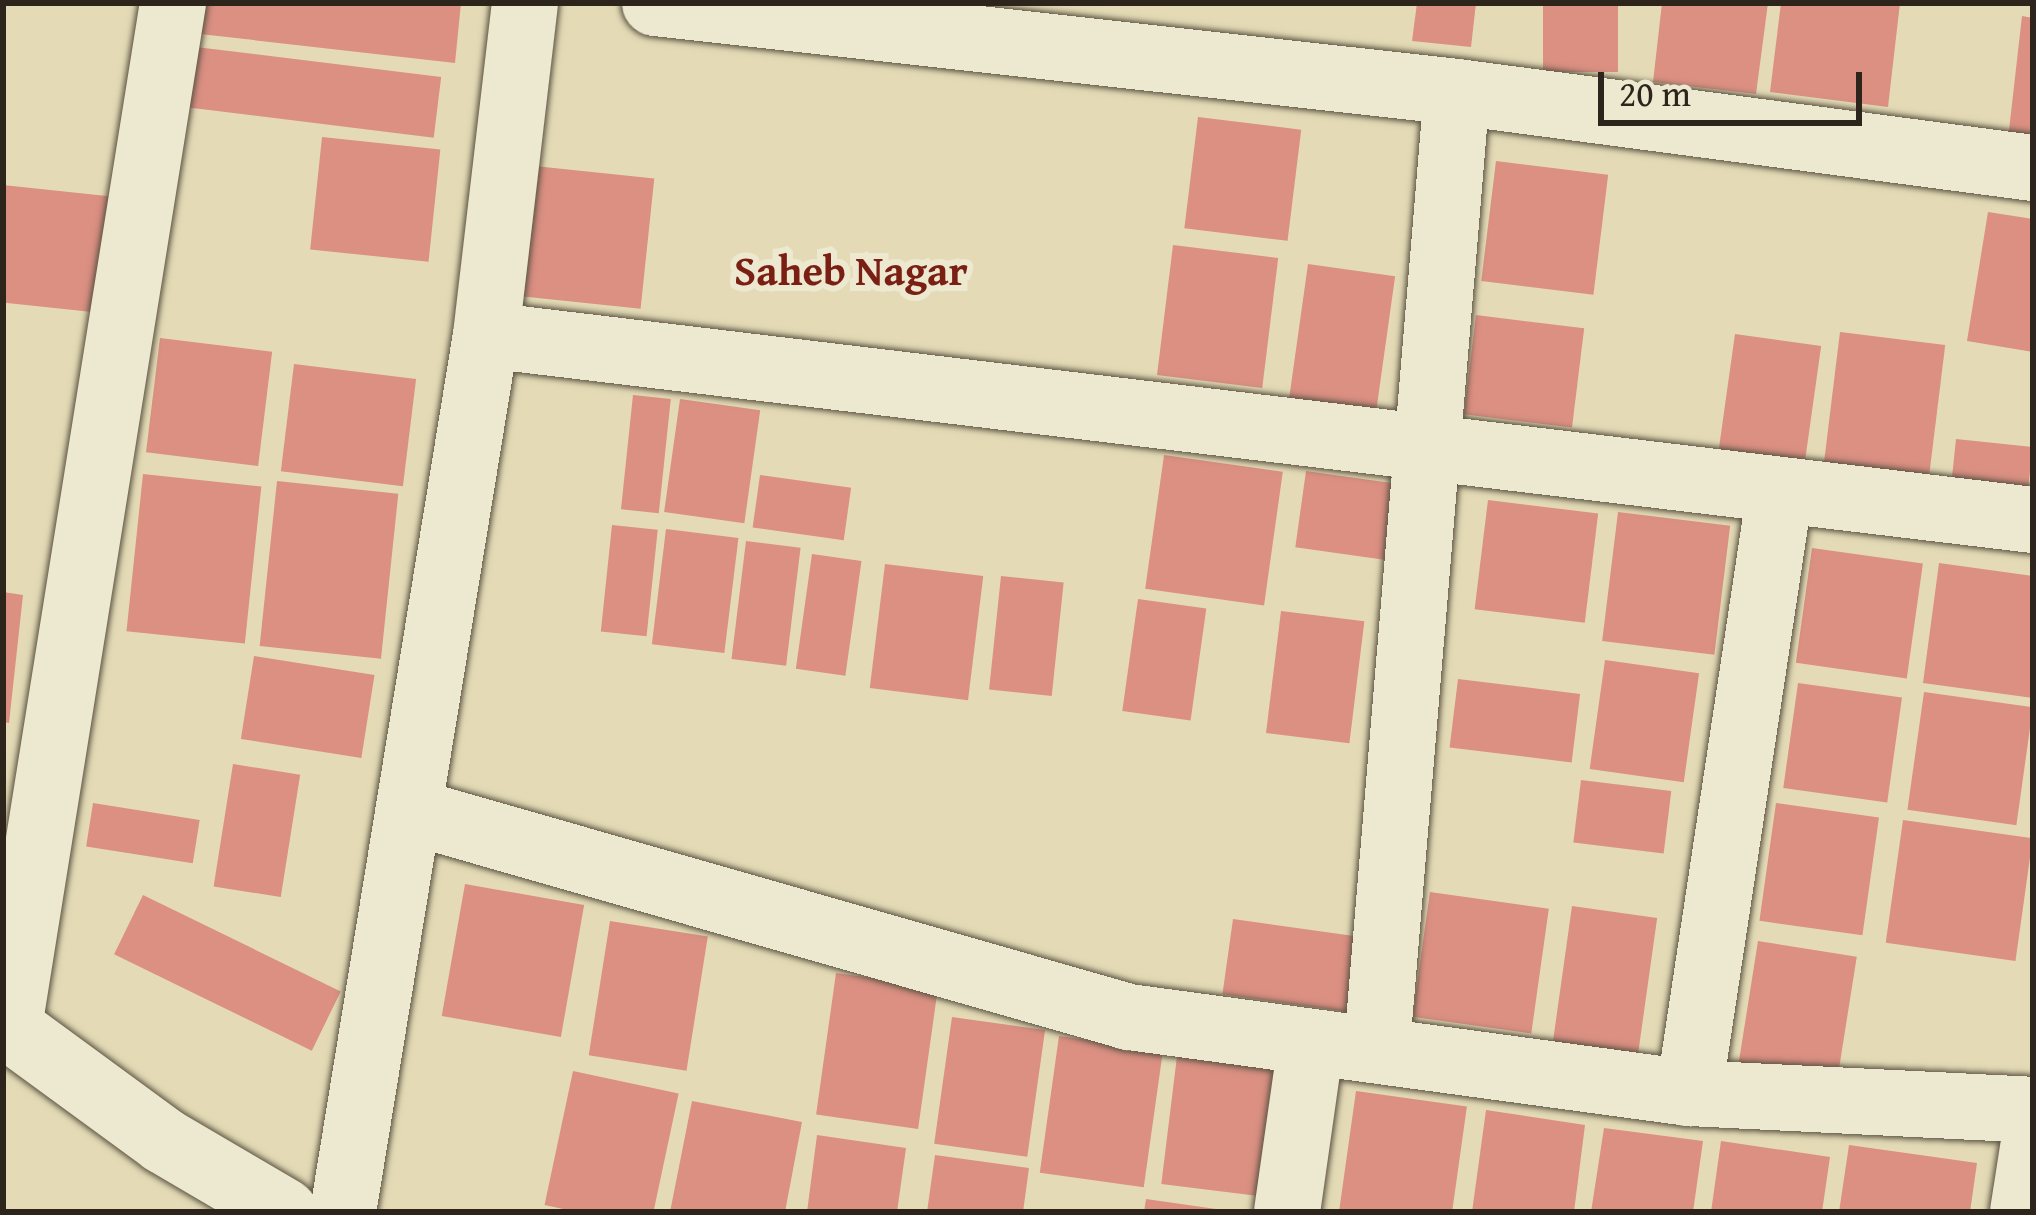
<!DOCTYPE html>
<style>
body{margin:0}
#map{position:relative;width:2036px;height:1215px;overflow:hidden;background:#e4dbb6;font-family:"Gentium Book Plus",serif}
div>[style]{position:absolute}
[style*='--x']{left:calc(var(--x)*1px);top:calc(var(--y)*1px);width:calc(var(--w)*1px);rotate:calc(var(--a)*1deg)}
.building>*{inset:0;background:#db9082;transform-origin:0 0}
.roads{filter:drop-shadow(0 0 3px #5b5242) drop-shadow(0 0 3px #5b5242)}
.minor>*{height:66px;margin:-33px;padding:0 33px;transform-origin:33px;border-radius:33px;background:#ede8d0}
span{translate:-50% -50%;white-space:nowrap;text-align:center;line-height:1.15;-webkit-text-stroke:12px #ede8d0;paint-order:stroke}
.neighbourhood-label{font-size:42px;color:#7a1f14;font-weight:700}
.frame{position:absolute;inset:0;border:6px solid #2d241b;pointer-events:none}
.scale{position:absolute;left:1598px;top:72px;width:264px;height:54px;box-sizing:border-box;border:6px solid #2d241b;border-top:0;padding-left:15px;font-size:36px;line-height:42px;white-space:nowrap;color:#2d241b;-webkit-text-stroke:9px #ede8d0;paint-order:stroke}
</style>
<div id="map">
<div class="building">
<i style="clip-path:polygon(204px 3px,461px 3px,455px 63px,200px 34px)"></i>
<i style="clip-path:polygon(1417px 3px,1476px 3px,1471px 47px,1412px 41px)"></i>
<i style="left:1543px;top:3px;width:75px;height:69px"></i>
<i style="clip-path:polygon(1662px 3px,1768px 3px,1756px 94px,1653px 82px)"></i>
<i style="clip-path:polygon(1781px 3px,1900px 3px,1888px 107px,1770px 92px)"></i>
<i style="clip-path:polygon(2022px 16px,2033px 18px,2033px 142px,2008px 139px)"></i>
<i style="left:196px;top:47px;width:247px;height:61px;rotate:7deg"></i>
<i style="left:1198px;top:117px;width:104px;height:112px;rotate:7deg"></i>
<i style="left:322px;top:137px;width:119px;height:113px;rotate:6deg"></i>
<i style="left:1496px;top:161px;width:113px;height:121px;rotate:7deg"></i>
<i style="left:525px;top:165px;width:130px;height:131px;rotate:6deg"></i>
<i style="left:3px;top:185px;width:109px;height:117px;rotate:6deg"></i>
<i style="clip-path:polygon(1988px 212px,2033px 219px,2033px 352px,1967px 341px)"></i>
<i style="left:1173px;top:245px;width:106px;height:131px;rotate:7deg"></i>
<i style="left:1308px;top:264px;width:88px;height:135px;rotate:8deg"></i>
<i style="left:1476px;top:315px;width:109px;height:100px;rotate:7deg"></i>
<i style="left:1840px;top:332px;width:106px;height:147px;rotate:7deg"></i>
<i style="left:1735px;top:334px;width:87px;height:122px;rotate:8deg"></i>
<i style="left:160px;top:338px;width:113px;height:115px;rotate:7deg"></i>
<i style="left:294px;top:364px;width:123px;height:108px;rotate:7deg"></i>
<i style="left:633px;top:395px;width:38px;height:115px;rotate:6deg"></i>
<i style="left:680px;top:399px;width:81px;height:114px;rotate:8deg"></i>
<i style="left:1956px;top:439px;width:77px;height:57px;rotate:6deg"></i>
<i style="left:1164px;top:455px;width:120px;height:135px;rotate:8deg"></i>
<i style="left:1306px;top:471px;width:104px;height:77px;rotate:8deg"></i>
<i style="left:143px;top:474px;width:119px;height:158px;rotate:6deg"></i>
<i style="left:760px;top:475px;width:92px;height:53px;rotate:8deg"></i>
<i style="left:277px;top:481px;width:122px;height:166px;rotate:6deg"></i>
<i style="left:1488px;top:500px;width:111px;height:110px;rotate:7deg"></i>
<i style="left:1618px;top:512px;width:113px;height:130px;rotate:7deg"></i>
<i style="left:612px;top:525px;width:46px;height:107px;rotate:6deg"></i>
<i style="left:666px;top:529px;width:73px;height:116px;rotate:7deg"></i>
<i style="left:746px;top:541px;width:55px;height:119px;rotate:7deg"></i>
<i style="left:1812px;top:548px;width:112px;height:116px;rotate:8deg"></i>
<i style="left:812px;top:554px;width:50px;height:116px;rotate:8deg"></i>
<i style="clip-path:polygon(1939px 563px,2033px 576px,2033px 698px,1923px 683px)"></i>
<i style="left:885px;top:564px;width:99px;height:125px;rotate:7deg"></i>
<i style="left:1001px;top:576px;width:63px;height:114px;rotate:6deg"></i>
<i style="clip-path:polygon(3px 592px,23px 595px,9px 723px,3px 722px)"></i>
<i style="left:1138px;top:599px;width:69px;height:113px;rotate:8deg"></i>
<i style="left:1281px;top:611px;width:84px;height:123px;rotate:7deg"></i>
<i style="left:254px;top:656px;width:122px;height:84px;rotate:9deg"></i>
<i style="left:1605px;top:660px;width:95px;height:110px;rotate:8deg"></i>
<i style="left:1458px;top:679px;width:123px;height:69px;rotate:7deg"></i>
<i style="left:1798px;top:683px;width:105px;height:106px;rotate:8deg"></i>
<i style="left:1924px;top:692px;width:110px;height:119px;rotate:8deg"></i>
<i style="left:233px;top:764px;width:68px;height:124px;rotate:9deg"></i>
<i style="left:1581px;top:780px;width:91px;height:63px;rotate:7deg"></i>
<i style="left:93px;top:803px;width:108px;height:44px;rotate:9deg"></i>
<i style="left:1776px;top:803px;width:104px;height:119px;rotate:8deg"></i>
<i style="left:1903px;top:820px;width:131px;height:124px;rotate:8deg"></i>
<i style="left:465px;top:884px;width:121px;height:134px;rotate:10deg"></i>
<i style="left:1430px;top:892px;width:120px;height:126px;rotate:8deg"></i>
<i style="left:143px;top:895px;width:220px;height:66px;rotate:26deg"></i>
<i style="left:1572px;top:906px;width:86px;height:138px;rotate:8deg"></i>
<i style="left:1233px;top:919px;width:142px;height:76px;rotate:8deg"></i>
<i style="left:610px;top:921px;width:99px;height:136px;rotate:9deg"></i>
<i style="left:1758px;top:941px;width:100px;height:138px;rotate:9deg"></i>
<i style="left:836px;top:973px;width:103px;height:143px;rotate:8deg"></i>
<i style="left:952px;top:1017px;width:94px;height:128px;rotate:8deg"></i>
<i style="left:1059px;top:1036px;width:105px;height:138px;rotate:8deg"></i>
<i style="left:1178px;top:1048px;width:108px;height:137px;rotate:7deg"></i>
<i style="left:573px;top:1071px;width:108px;height:137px;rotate:12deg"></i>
<i style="left:1356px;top:1091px;width:112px;height:122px;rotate:8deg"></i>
<i style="clip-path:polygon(692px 1101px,802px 1122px,785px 1212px,670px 1212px)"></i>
<i style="clip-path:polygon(1486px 1110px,1585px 1125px,1574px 1212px,1472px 1212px)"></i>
<i style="clip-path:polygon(1604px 1128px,1703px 1141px,1693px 1212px,1591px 1212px)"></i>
<i style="clip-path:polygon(817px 1135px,906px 1148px,897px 1212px,807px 1212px)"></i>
<i style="clip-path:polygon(1721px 1141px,1830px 1157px,1822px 1212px,1711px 1212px)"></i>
<i style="clip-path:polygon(1849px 1145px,1977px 1163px,1970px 1212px,1839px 1212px)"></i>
<i style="clip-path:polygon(935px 1155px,1029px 1168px,1023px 1212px,927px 1212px)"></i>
<i style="clip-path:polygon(1146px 1199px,1216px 1209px,1216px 1212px,1144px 1212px)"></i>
</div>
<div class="roads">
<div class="minor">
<i style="--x:655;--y:3;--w:807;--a:6.33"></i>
<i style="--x:1457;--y:92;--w:581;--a:7.52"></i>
<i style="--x:486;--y:335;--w:1558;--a:6.82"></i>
<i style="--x:413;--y:812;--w:745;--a:15.98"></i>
<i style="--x:1129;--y:1017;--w:565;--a:7.73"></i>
<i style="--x:1689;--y:1093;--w:344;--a:2.8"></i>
<i style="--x:3;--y:1023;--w:200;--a:36.2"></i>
<i style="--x:164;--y:1141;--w:140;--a:30.4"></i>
<i style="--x:9;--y:1027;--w:1037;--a:-80.9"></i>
<i style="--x:1377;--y:1046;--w:957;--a:-85.21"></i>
<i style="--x:1689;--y:1093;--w:609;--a:-81.4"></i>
<i style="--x:343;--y:1212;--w:889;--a:-80.74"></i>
<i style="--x:486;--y:335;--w:334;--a:-83.3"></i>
<i style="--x:1287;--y:1212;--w:171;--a:-81.9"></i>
<i style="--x:2023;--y:1212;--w:65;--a:-81.1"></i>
</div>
</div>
<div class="neighbourhood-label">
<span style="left:851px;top:270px">Saheb Nagar</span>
</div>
<div class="frame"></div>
<div class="scale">20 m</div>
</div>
